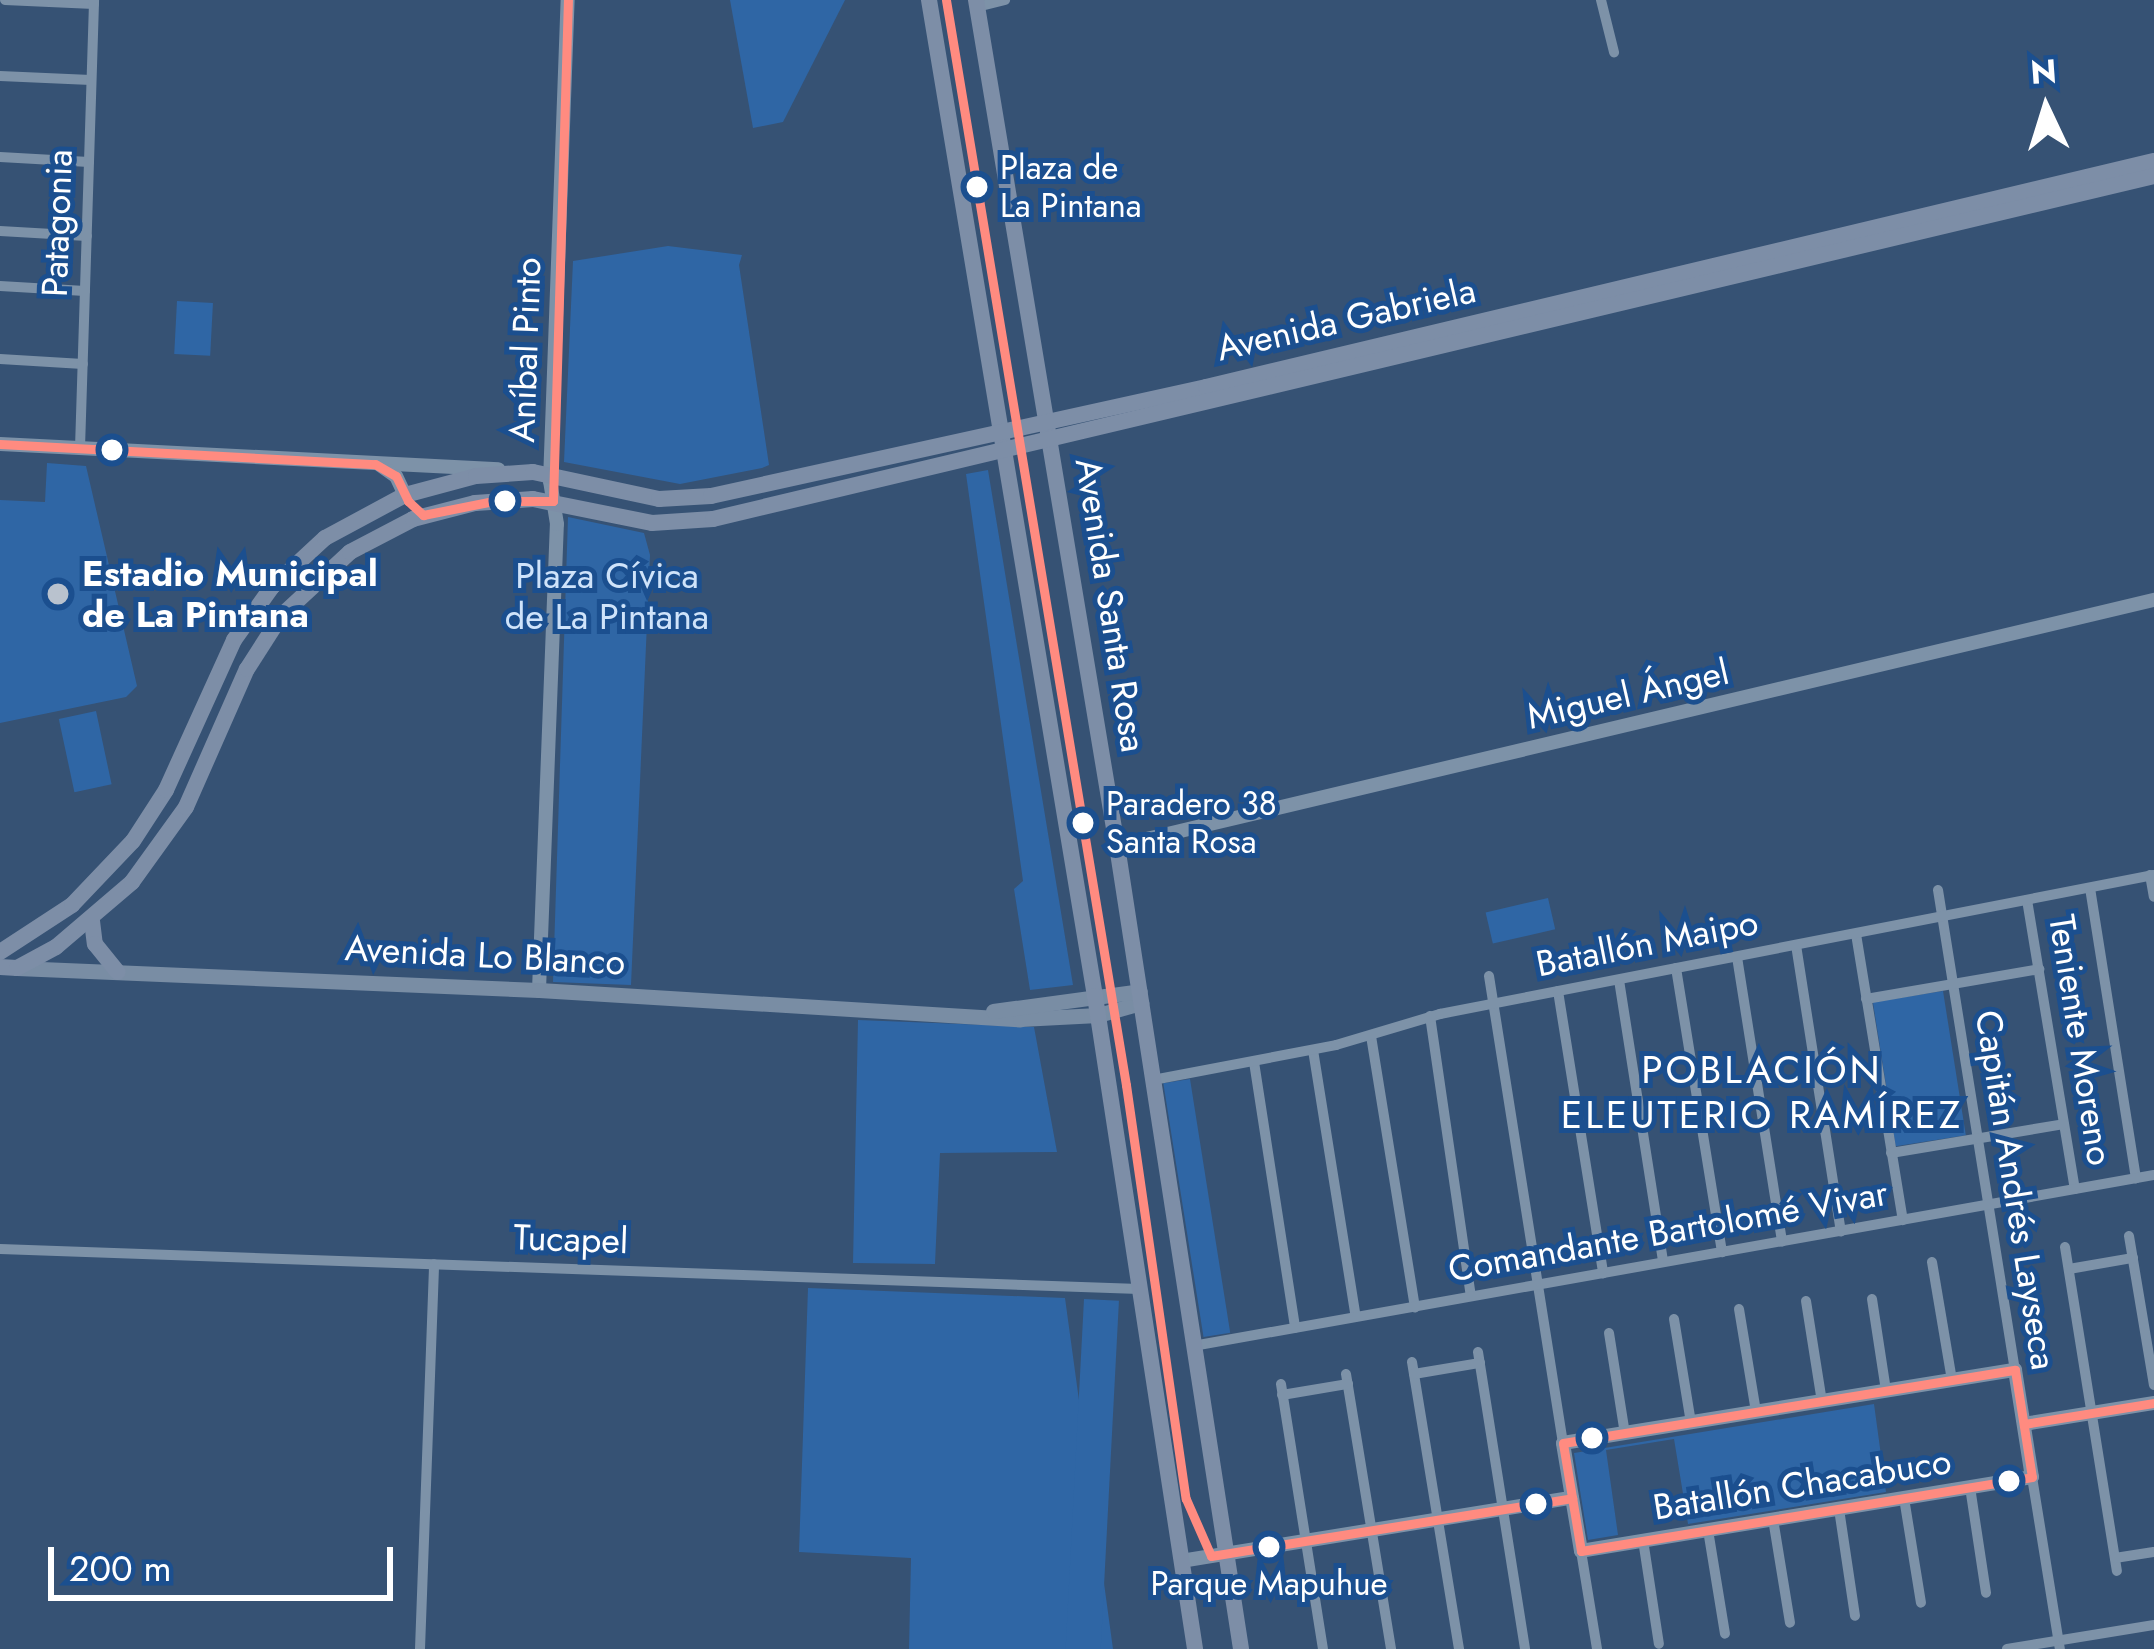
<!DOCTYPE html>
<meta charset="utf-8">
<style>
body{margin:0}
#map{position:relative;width:2154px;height:1649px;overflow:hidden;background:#365274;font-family:Jost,sans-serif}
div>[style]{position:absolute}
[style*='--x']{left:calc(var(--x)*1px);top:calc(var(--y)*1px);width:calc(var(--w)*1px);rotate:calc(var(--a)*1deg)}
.green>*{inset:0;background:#2f66a5;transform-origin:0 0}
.minor>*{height:10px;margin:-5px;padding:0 5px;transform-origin:5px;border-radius:5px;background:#7d92a8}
.tertiary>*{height:14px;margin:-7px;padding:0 7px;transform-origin:7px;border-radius:7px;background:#7d92a8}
.secondary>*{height:15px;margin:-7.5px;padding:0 7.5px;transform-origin:7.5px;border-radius:7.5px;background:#798da4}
.primary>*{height:16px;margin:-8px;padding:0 8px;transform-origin:8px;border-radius:8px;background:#7d8ea7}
.bus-1>*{height:9px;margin:-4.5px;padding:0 4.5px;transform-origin:4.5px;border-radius:4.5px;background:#ff8b80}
.dots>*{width:33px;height:33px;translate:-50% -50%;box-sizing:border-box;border:6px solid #1b4f8f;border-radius:50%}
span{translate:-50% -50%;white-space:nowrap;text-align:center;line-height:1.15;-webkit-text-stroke:10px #1b4f8f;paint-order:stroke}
.bus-label{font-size:33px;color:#fff}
.left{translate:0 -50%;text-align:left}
.street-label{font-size:36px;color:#fff}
.poi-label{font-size:36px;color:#fff;font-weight:700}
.park-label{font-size:36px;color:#cfe3fa}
.neighbourhood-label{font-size:39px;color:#fff;letter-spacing:3px}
.north{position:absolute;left:1986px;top:48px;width:120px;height:120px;-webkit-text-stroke:9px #1b4f8f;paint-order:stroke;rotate:356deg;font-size:33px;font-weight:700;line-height:48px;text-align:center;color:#fff}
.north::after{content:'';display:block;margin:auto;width:42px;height:54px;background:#fff;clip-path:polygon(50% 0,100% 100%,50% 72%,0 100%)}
.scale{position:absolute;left:48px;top:1547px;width:345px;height:54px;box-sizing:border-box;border:6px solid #fff;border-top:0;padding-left:15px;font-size:36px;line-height:42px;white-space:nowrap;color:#fff;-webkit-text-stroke:9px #1b4f8f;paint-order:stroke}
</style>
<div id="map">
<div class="green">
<i style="clip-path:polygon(730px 0,845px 0,783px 122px,753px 128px)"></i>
<i style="clip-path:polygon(668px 246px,742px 255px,739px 265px,769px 465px,762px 468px,680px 484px,564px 462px,573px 261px)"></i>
<i style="left:177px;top:301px;width:36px;height:53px;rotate:3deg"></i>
<i style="clip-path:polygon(47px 463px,86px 466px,137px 686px,126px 697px,0 723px,0 500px,45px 502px)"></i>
<i style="clip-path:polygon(988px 470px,1073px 985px,1030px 990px,1014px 889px,1023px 881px,966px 474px)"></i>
<i style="clip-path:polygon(568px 517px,644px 533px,650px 555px,631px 985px,553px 982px)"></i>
<i style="left:96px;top:711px;width:75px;height:38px;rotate:78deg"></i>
<i style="left:1548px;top:898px;width:32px;height:64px;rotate:77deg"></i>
<i style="left:1943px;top:991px;width:146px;height:71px;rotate:81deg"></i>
<i style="clip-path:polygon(858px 1020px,1034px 1027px,1057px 1152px,940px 1153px,935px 1264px,853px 1263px)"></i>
<i style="left:1190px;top:1079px;width:257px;height:27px;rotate:81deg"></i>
<i style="clip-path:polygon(808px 1288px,1065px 1298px,1113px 1649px,909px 1649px,911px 1558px,799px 1552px)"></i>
<i style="left:1084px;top:1299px;width:35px;height:354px;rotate:3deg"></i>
<i style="clip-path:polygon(1874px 1404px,1886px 1492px,1688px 1524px,1674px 1439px,1606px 1450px,1618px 1535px,1588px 1540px,1574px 1453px)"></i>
</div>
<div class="minor">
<i style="--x:5;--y:0;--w:89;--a:2.6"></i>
<i style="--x:1601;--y:0;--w:54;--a:76"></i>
<i style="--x:977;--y:7;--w:29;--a:-14"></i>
<i style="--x:0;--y:76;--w:91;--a:2.5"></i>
<i style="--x:0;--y:157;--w:89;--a:3.2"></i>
<i style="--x:0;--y:231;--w:87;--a:3.3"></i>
<i style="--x:0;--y:286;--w:85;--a:3.4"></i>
<i style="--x:0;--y:359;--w:83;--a:3.4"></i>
<i style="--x:80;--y:448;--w:448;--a:-88.2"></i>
<i style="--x:2150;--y:875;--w:22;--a:80"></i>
<i style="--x:2090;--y:888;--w:294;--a:81"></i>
<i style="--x:1938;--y:890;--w:486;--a:80.9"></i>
<i style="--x:2027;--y:900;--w:293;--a:80.6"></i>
<i style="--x:1856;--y:934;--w:290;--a:80.7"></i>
<i style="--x:1796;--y:945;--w:290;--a:81.1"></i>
<i style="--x:1737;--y:957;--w:288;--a:81"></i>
<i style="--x:1676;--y:968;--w:288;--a:80.8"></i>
<i style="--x:1489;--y:976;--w:473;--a:81"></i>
<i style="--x:1619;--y:980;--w:285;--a:81.1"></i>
<i style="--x:1558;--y:991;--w:286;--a:80.9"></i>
<i style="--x:1866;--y:999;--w:176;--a:-9.8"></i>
<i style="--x:1430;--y:1016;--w:283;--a:81.7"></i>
<i style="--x:1371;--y:1036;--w:275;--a:80.8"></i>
<i style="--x:1313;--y:1050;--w:270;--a:80.9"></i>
<i style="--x:1254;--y:1062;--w:269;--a:81.2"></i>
<i style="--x:1153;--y:1080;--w:186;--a:-10.8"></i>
<i style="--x:1336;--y:1045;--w:109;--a:-16.6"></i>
<i style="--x:1440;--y:1014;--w:727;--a:-11.02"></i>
<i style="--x:1891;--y:1153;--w:175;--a:-9.5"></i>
<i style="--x:2129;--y:1236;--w:151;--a:80.5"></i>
<i style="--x:2065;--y:1247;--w:328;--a:80.9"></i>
<i style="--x:0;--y:1249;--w:1140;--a:2.01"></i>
<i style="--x:1932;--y:1262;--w:120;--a:80.4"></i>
<i style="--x:2069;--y:1269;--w:65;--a:-9.8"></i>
<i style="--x:1872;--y:1299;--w:93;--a:81.3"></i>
<i style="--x:1806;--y:1301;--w:102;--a:81"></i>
<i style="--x:1739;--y:1309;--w:104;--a:80.6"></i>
<i style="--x:1674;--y:1319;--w:105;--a:80.7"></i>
<i style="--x:1609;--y:1333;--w:102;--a:81"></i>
<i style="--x:1193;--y:1346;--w:976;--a:-10.09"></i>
<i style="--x:1478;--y:1352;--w:301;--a:81"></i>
<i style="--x:1412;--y:1362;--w:291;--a:80.7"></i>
<i style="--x:1346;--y:1374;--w:279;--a:80.7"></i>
<i style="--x:1414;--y:1374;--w:67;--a:-9.5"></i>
<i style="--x:1281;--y:1384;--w:268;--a:81"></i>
<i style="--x:1282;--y:1395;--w:67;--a:-9.5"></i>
<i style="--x:2032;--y:1477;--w:174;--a:80.8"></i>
<i style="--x:1970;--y:1487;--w:107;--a:81.4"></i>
<i style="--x:1904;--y:1498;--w:106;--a:80.8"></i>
<i style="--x:1839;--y:1509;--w:108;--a:81.5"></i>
<i style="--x:1773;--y:1519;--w:105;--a:80.7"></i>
<i style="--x:1708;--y:1530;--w:105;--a:80.7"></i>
<i style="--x:1643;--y:1540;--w:105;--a:81.3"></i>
<i style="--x:1581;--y:1551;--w:99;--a:80.7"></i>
<i style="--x:2115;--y:1558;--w:39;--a:-9"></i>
<i style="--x:420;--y:1649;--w:385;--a:-87.9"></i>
<i style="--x:2007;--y:1649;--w:149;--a:-9.3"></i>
</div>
<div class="tertiary">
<i style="--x:0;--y:444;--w:499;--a:2.9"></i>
<i style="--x:380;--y:465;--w:19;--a:35"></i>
<i style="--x:396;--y:476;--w:21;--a:65"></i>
<i style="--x:1117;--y:846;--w:1066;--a:-13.35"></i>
<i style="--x:539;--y:990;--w:466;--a:-87.8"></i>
<i style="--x:557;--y:524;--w:44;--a:-99.2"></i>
<i style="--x:550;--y:481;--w:481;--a:-87.9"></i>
<i style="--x:2015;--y:1370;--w:108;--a:81"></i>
<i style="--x:2032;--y:1477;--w:457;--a:170.7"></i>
<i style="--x:1581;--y:1551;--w:109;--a:-99.5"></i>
<i style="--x:1563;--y:1443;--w:458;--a:-9.2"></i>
<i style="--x:2024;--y:1424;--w:132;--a:-9.2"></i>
<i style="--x:1181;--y:1561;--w:396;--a:-9.2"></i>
</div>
<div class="secondary">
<i style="--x:17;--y:968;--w:522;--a:2.41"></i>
<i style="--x:539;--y:990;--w:482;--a:3.5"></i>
<i style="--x:1020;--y:1019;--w:78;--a:-2.9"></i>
<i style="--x:1098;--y:1015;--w:45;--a:-15.6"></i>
<i style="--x:993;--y:1011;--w:148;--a:-7.7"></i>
</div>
<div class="primary">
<i style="--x:929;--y:0;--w:1010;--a:80.54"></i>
<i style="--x:1095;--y:996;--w:661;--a:81.29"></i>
<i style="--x:976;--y:0;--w:858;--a:80.54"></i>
<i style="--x:1117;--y:846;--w:813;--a:81.22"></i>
<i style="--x:92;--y:921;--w:23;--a:83"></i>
<i style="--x:95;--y:944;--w:36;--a:51"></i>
<i style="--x:0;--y:952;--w:86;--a:-33.1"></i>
<i style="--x:72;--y:905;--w:88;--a:-46.4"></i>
<i style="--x:133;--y:841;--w:61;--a:-57.1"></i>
<i style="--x:166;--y:790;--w:165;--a:-65.6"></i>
<i style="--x:234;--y:640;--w:65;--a:-54.4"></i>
<i style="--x:272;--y:587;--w:72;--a:-42.8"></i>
<i style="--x:325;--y:538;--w:91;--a:-28.3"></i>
<i style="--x:405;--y:495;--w:73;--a:-15"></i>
<i style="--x:476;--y:476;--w:57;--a:-4"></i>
<i style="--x:533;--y:472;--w:129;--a:12.1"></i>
<i style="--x:659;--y:499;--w:52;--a:-3.3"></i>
<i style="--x:711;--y:496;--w:507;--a:-12.42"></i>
<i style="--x:1206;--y:387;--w:975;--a:-13.41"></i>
<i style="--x:0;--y:967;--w:17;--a:3"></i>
<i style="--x:17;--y:968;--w:44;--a:-28.3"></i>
<i style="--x:56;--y:947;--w:100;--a:-40.5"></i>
<i style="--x:132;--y:882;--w:92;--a:-54.2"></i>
<i style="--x:186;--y:807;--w:151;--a:-66.2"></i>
<i style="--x:247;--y:669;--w:63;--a:-57.3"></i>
<i style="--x:281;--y:616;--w:94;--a:-42.8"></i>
<i style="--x:350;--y:552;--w:71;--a:-27.6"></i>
<i style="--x:413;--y:519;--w:64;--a:-14.5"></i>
<i style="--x:475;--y:503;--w:58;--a:-3.9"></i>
<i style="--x:533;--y:499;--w:121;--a:11.4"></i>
<i style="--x:652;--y:523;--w:61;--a:-3.8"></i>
<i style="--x:713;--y:519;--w:1481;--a:-13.39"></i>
</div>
<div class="bus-1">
<i style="--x:946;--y:0;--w:1100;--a:80.58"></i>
<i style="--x:1126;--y:1085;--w:418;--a:81.8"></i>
<i style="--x:1186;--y:1499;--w:62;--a:66.3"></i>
<i style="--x:0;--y:444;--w:376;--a:3.1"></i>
<i style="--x:375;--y:464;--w:24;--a:30"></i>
<i style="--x:396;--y:476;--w:28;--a:64"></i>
<i style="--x:408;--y:501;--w:21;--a:43"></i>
<i style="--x:553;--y:501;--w:501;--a:-88.29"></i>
<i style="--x:423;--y:515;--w:72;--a:-11.2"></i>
<i style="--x:494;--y:501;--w:59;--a:0"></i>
<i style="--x:2024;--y:1424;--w:132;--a:-9.2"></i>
<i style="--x:1581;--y:1551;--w:109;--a:-99.5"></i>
<i style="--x:1563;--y:1443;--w:458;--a:-9.2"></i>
<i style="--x:2015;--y:1370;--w:108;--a:81"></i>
<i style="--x:1581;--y:1551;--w:457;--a:-9.3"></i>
<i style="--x:1211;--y:1556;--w:366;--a:-9.1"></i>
</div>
<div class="dots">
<i style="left:977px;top:187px;background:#fff"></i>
<i style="left:112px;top:450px;background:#fff"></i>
<i style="left:505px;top:501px;background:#fff"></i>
<i style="left:58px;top:594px;background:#b9c2ce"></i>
<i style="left:1083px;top:823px;background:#fff"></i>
<i style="left:1592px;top:1438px;background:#fff"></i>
<i style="left:2009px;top:1481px;background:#fff"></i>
<i style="left:1536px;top:1504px;background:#fff"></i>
<i style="left:1269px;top:1547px;background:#fff"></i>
</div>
<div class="bus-label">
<span class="left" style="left:1000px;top:187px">Plaza de<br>La Pintana</span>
<span class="left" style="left:1106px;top:823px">Paradero 38<br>Santa Rosa</span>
<span style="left:1269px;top:1584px">Parque Mapuhue</span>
</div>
<div class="street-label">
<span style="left:57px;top:223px;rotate:-88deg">Patagonia</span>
<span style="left:1346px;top:319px;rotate:-13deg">Avenida Gabriela</span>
<span style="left:525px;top:350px;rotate:-88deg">Aníbal Pinto</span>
<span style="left:1111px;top:605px;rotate:81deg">Avenida Santa Rosa</span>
<span style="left:1628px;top:694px;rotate:-13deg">Miguel Ángel</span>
<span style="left:1647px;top:943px;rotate:-11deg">Batallón Maipo</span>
<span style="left:485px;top:955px;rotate:3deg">Avenida Lo Blanco</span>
<span style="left:2081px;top:1040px;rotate:81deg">Teniente Moreno</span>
<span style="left:2016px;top:1190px;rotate:81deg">Capitán Andrés Layseca</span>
<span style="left:1668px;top:1231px;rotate:-10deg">Comandante Bartolomé Vivar</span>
<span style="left:571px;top:1239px;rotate:2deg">Tucapel</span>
<span style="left:1802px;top:1484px;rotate:-9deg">Batallón Chacabuco</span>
</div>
<div class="poi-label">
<span class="left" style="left:82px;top:594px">Estadio Municipal<br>de La Pintana</span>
</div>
<div class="park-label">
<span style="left:607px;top:596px">Plaza Cívica<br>de La Pintana</span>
</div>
<div class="neighbourhood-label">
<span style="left:1762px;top:1093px">POBLACIÓN<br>ELEUTERIO RAMÍREZ</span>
</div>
<div class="north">N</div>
<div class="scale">200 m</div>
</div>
